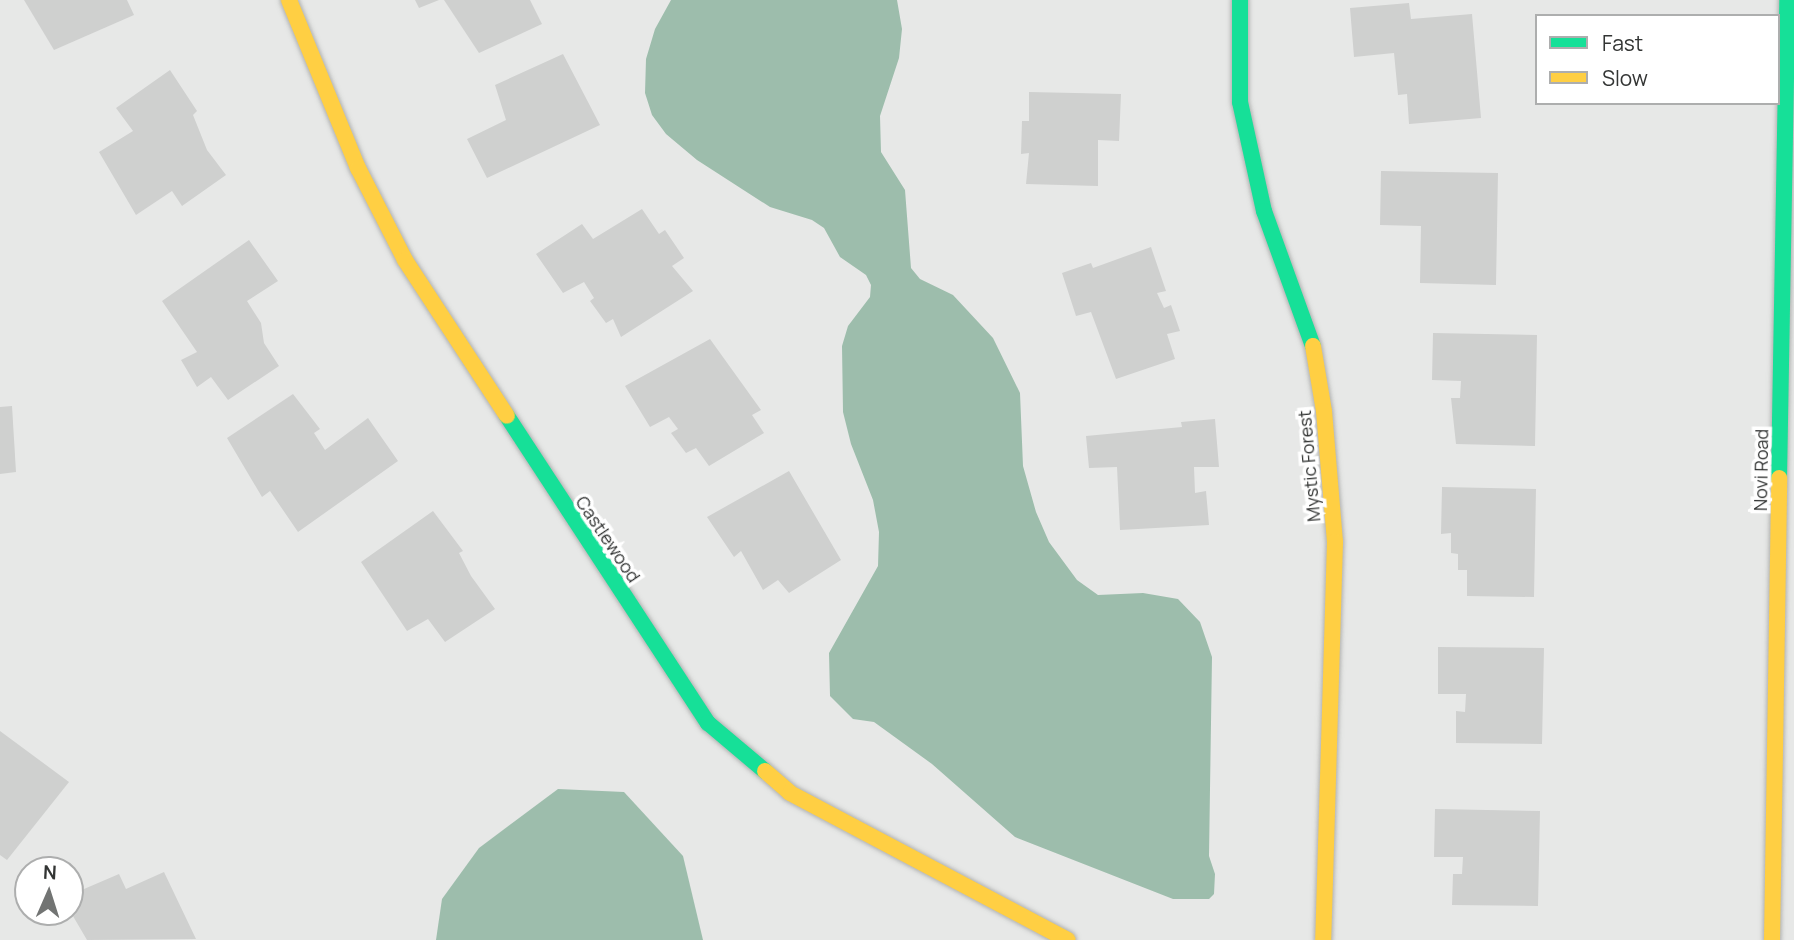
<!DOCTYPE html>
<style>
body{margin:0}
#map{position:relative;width:1794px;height:940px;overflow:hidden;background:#e7e8e7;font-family:Manrope,sans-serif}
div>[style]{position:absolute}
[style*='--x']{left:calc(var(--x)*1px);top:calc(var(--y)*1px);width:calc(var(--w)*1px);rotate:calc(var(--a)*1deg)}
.water>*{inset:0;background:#9dbdac}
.building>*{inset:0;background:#cfd0cf}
.roads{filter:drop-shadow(0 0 2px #b2b3b2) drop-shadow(0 0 2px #b2b3b2)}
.fast>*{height:16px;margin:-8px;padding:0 8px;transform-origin:8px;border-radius:8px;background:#16e098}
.slow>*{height:16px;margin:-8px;padding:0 8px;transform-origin:8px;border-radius:8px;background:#ffcf43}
span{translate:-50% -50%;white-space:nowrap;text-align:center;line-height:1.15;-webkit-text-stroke:7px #fff;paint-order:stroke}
.street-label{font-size:18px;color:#333534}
.legend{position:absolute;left:1535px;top:14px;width:245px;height:91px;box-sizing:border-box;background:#fff;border:2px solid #adaeae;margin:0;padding:9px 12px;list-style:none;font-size:21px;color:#333534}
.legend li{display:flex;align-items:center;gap:14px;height:35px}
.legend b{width:35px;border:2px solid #adaeae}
.north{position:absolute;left:14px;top:856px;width:70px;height:70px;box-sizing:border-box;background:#fff;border:2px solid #adaeae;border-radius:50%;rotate:3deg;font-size:19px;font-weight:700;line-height:28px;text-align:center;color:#333534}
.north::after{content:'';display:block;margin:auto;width:24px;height:32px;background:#727473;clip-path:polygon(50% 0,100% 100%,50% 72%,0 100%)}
</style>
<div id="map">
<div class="water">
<i style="clip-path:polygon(671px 0,897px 0,902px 29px,899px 58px,880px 116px,881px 152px,905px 190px,911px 268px,920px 279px,953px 295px,993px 338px,1020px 393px,1023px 466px,1036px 512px,1049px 542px,1077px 580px,1098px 595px,1143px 593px,1178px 599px,1200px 622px,1212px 657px,1209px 856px,1215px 874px,1214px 894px,1209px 899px,1173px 899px,1015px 837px,932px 764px,874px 722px,853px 719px,830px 696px,829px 653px,878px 566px,879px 532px,873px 500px,851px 444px,843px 412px,842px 346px,848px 326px,870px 297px,871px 285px,866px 275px,840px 257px,824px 228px,812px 220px,770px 207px,697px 160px,666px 134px,652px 115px,645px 93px,646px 59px,655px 29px)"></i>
<i style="clip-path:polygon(558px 789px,624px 792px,683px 856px,703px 940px,436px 940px,442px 899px,479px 848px)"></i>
</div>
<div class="building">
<i style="clip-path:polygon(24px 0,127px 0,134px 15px,54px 50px)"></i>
<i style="clip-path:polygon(415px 0,439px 0,419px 8px)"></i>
<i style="clip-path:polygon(444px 0,530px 0,542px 24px,479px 53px)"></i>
<i style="clip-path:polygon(1409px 3px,1411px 19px,1472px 14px,1481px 118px,1409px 124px,1407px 94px,1398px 95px,1394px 53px,1354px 57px,1350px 8px)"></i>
<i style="clip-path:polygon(563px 54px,600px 125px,487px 178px,467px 139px,506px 120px,495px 85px)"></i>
<i style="clip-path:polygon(170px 70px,197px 111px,193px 115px,207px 150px,226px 175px,182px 206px,172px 191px,136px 215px,99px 152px,133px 131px,116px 108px)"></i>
<i style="clip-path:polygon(1029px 92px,1121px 94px,1119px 141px,1098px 140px,1098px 186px,1026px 184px,1029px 153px,1021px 154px,1022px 121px,1029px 121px)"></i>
<i style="clip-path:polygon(1381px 171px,1498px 173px,1496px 285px,1420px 283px,1421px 226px,1380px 225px)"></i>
<i style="clip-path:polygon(642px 209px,659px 234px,665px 230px,684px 258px,672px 266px,693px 291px,621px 337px,613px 319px,606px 323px,590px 301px,594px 298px,584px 282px,563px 293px,536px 254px,582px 224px,593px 239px)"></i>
<i style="clip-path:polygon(249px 240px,278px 281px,247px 301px,261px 323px,264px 343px,279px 366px,228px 400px,211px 377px,197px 387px,181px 360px,197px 352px,162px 301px)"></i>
<i style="clip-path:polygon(1151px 247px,1166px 291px,1157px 293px,1164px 308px,1171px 305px,1180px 331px,1167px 334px,1175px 359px,1116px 379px,1091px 312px,1076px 316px,1062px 273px,1091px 263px,1093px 268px)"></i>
<i style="clip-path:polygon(1433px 333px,1537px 335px,1535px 446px,1456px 444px,1451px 398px,1460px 398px,1461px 381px,1432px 380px)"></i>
<i style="clip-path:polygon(710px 339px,761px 410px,752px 415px,764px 433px,709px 466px,696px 448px,686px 453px,671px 433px,678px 429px,669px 417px,650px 427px,625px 386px)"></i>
<i style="clip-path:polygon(293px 394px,320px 429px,314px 433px,325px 450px,368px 418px,398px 461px,298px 532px,270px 491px,262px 497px,227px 438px)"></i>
<i style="clip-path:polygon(12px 406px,16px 472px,0 474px,0 407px)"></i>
<i style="clip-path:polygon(1215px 419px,1219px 467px,1194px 467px,1195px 493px,1206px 491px,1209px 525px,1120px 530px,1117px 467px,1089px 468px,1086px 436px,1182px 427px,1181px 422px)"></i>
<i style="clip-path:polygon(789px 471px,841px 560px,789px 593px,778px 580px,763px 590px,741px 551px,734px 557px,707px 517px)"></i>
<i style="clip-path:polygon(1442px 487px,1536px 489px,1534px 597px,1467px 596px,1467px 570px,1458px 570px,1458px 554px,1451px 553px,1451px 533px,1441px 534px)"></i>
<i style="clip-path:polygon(433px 511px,463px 551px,459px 553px,471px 576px,495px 609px,445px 642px,428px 619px,407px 631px,361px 562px)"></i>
<i style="clip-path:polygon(1438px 647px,1544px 648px,1542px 744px,1456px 743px,1456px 711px,1465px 712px,1466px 694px,1438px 694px)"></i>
<i style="clip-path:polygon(0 731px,69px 782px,7px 860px,0 855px)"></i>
<i style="clip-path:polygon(1435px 809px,1540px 811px,1538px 906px,1452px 905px,1453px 874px,1462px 874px,1463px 857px,1434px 857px)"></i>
<i style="clip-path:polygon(164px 872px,196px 939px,87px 940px,70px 911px,70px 895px,119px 874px,126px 889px)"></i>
</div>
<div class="roads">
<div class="fast">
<i style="--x:1240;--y:0;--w:102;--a:90"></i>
<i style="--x:1240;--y:102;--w:112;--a:77.6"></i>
<i style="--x:1264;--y:211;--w:144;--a:70.1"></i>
<i style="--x:507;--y:416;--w:367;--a:56.8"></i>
<i style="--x:708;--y:723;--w:75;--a:40.1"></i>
<i style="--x:1779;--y:478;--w:478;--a:-89"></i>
</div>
<div class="slow">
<i style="--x:289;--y:0;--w:182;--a:67.7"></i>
<i style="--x:358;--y:168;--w:103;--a:62.9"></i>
<i style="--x:405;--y:260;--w:186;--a:56.8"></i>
<i style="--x:1313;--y:346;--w:66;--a:80.4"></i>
<i style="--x:1324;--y:411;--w:131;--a:85.2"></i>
<i style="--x:1335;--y:542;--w:398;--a:91.7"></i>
<i style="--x:765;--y:771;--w:33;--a:41"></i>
<i style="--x:790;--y:793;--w:314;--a:27.9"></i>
<i style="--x:1772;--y:940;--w:462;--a:-89.1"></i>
</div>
</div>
<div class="street-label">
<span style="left:1309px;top:466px;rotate:-95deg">Mystic Forest</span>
<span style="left:1761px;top:470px;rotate:-89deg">Novi Road</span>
<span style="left:608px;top:539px;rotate:56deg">Castlewood</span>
</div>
<ul class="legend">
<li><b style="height:9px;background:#16e098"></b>Fast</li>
<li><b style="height:9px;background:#ffcf43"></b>Slow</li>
</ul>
<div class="north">N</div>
</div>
